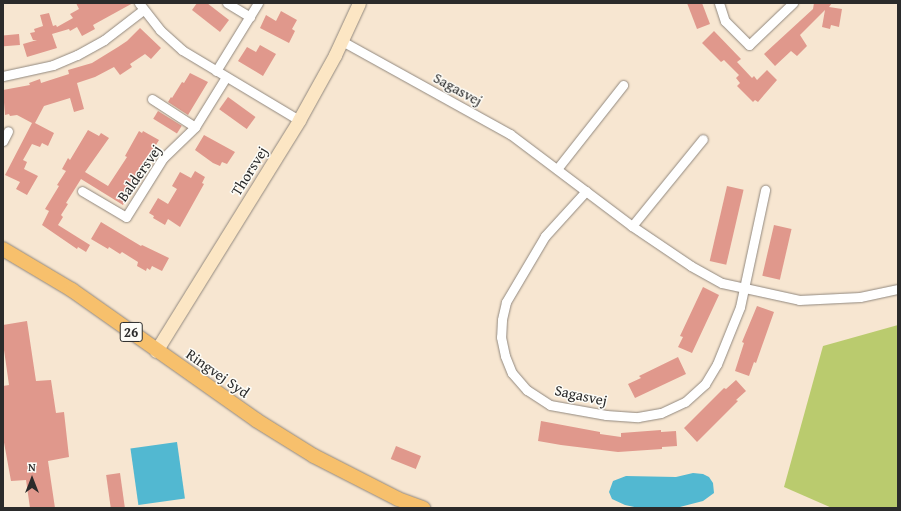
<!DOCTYPE html>
<style>
body{margin:0}
#map{position:relative;width:901px;height:511px;overflow:hidden;background:#f7e6d1;font-family:"Gentium Book Plus",serif}
div>[style]{position:absolute}
[style*='--x']{left:calc(var(--x)*1px);top:calc(var(--y)*1px);width:calc(var(--w)*1px);rotate:calc(var(--a)*1deg)}
.green>*{inset:0;background:#bacb6e}
.water>*{inset:0;background:#52b8d1;transform-origin:0 0}
.building>*{inset:0;background:#e0988c;transform-origin:0 0}
.roads{filter:drop-shadow(0 0 1px #91887e) drop-shadow(0 0 1px #91887e)}
.street>*{height:9px;margin:-4.5px;padding:0 4.5px;transform-origin:4.5px;border-radius:4.5px;background:#fff}
.secondary>*{height:13px;margin:-6.5px;padding:0 6.5px;transform-origin:6.5px;border-radius:6.5px;background:#fce6c4}
.primary>*{height:14px;margin:-7px;padding:0 7px;transform-origin:7px;border-radius:7px;background:#f7c06c}
span{translate:-50% -50%;white-space:nowrap;text-align:center;line-height:1.15;-webkit-text-stroke:3px #fdfcf7;paint-order:stroke}
.shield-label span{padding:1px 3px;background:#fdfcf7;border:1px solid;border-radius:3px;-webkit-text-stroke-width:0}
.shield-label{font-size:14px;color:#2b2b2b;font-weight:700}
.street-label{font-size:15px;color:#2b2b2b}
.frame{position:absolute;inset:0;border:4px solid #2b2b2b;pointer-events:none}
.north{position:absolute;left:12px;top:459px;width:40px;height:40px;-webkit-text-stroke:3px #fdfcf7;paint-order:stroke;rotate:0deg;font-size:11px;font-weight:700;line-height:16px;text-align:center;color:#2b2b2b}
.north::after{content:'';display:block;margin:auto;width:14px;height:18px;background:#2b2b2b;clip-path:polygon(50% 0,100% 100%,50% 72%,0 100%)}
</style>
<div id="map">
<div class="green">
<i style="clip-path:polygon(898px 325px,898px 508px,832px 508px,784px 487px,823px 346px)"></i>
</div>
<div class="water">
<i style="left:177px;top:442px;width:57px;height:47px;rotate:82deg"></i>
<i style="clip-path:polygon(693px 473px,703px 474px,709px 477px,713px 483px,714px 493px,703px 501px,676px 508px,639px 508px,625px 505px,612px 499px,609px 492px,613px 481px,626px 476px,676px 477px)"></i>
</div>
<div class="building">
<i style="clip-path:polygon(76px 3px,133px 3px,93px 25px,95px 29px,82px 36px,77px 27px,70px 31px,69px 29px,52px 34px,57px 48px,27px 57px,23px 44px,37px 40px,33px 40px,30px 33px,35px 32px,34px 29px,43px 26px,40px 15px,49px 13px,53px 26px,56px 25px,57px 27px,73px 18px,70px 14px,79px 9px)"></i>
<i style="clip-path:polygon(197px 3px,207px 3px,229px 20px,220px 32px,192px 10px)"></i>
<i style="clip-path:polygon(687px 3px,702px 3px,710px 24px,697px 29px)"></i>
<i style="clip-path:polygon(814px 3px,832px 3px,829px 7px,842px 9px,839px 27px,831px 25px,830px 29px,822px 27px,825px 10px,800px 35px,807px 46px,797px 56px,791px 51px,775px 66px,764px 54px,813px 9px)"></i>
<i style="clip-path:polygon(281px 11px,297px 20px,292px 29px,295px 31px,289px 43px,260px 28px,266px 15px,276px 21px)"></i>
<i style="clip-path:polygon(140px 28px,161px 48px,151px 59px,145px 54px,130px 64px,132px 67px,120px 75px,114px 67px,95px 77px,77px 83px,84px 109px,74px 112px,70px 98px,44px 106px,35px 123px,54px 133px,48px 146px,42px 143px,40px 147px,32px 144px,23px 160px,27px 162px,24px 169px,38px 176px,27px 195px,16px 189px,20px 182px,5px 175px,32px 123px,17px 115px,10px 116px,9px 114px,5px 115px,3px 90px,30px 85px,29px 83px,40px 79px,41px 83px,69px 74px,68px 70px,92px 63px,118px 47px,127px 41px)"></i>
<i style="clip-path:polygon(714px 31px,741px 59px,737px 62px,752px 78px,754px 76px,757px 80px,767px 70px,777px 80px,758px 102px,755px 100px,753px 102px,737px 86px,740px 83px,736px 78px,739px 75px,724px 60px,721px 62px,702px 43px)"></i>
<i style="left:19px;top:34px;width:11px;height:16px;rotate:85deg"></i>
<i style="clip-path:polygon(260px 45px,276px 54px,263px 76px,238px 61px,247px 47px,256px 52px)"></i>
<i style="clip-path:polygon(190px 73px,208px 82px,188px 115px,168px 102px,171px 97px,172px 98px,182px 82px,184px 83px)"></i>
<i style="left:228px;top:97px;width:34px;height:15px;rotate:36deg"></i>
<i style="left:158px;top:111px;width:28px;height:9px;rotate:32deg"></i>
<i style="clip-path:polygon(88px 130px,99px 136px,101px 133px,109px 138px,85px 172px,108px 186px,127px 157px,125px 156px,139px 131px,142px 133px,143px 131px,159px 140px,125px 196px,127px 197px,123px 205px,81px 179px,66px 203px,68px 204px,61px 215px,63px 217px,58px 225px,90px 245px,86px 252px,78px 247px,77px 249px,42px 225px,49px 211px,45px 209px,59px 186px,57px 185px,66px 171px,62px 169px,68px 158px,70px 160px)"></i>
<i style="clip-path:polygon(204px 135px,235px 152px,227px 164px,222px 162px,220px 166px,213px 163px,195px 150px)"></i>
<i style="clip-path:polygon(195px 171px,205px 177px,202px 183px,204px 184px,180px 227px,168px 219px,165px 225px,153px 218px,154px 216px,149px 213px,158px 198px,168px 204px,177px 189px,172px 186px,180px 172px,191px 178px)"></i>
<i style="left:727px;top:186px;width:17px;height:77px;rotate:13deg"></i>
<i style="clip-path:polygon(101px 222px,141px 246px,142px 245px,169px 258px,162px 271px,152px 266px,150px 270px,147px 268px,146px 271px,137px 266px,138px 262px,122px 252px,120px 254px,109px 247px,108px 249px,91px 239px)"></i>
<i style="left:774px;top:225px;width:18px;height:52px;rotate:13deg"></i>
<i style="clip-path:polygon(703px 287px,719px 295px,692px 353px,678px 347px,683px 337px,680px 336px)"></i>
<i style="clip-path:polygon(757px 306px,774px 312px,756px 363px,754px 362px,749px 376px,735px 371px,744px 343px,742px 342px)"></i>
<i style="clip-path:polygon(27px 321px,36px 381px,51px 380px,56px 413px,64px 412px,69px 457px,48px 461px,55px 508px,30px 508px,26px 480px,11px 481px,3px 437px,3px 386px,9px 385px,3px 343px,3px 325px)"></i>
<i style="clip-path:polygon(678px 357px,686px 374px,635px 398px,628px 384px,641px 378px,639px 376px)"></i>
<i style="clip-path:polygon(736px 380px,746px 391px,736px 400px,738px 401px,697px 442px,684px 428px,724px 388px,726px 389px)"></i>
<i style="clip-path:polygon(541px 421px,600px 432px,600px 434px,621px 437px,621px 433px,661px 430px,661px 432px,676px 431px,677px 446px,662px 447px,662px 449px,618px 452px,561px 445px,538px 441px)"></i>
<i style="left:396px;top:446px;width:27px;height:14px;rotate:22deg"></i>
<i style="left:120px;top:473px;width:35px;height:14px;rotate:82deg"></i>
</div>
<div class="roads">
<div class="street">
<i style="--x:139;--y:3;--w:34;--a:52"></i>
<i style="--x:160;--y:30;--w:30;--a:42"></i>
<i style="--x:182;--y:50;--w:136;--a:30.9"></i>
<i style="--x:227;--y:3;--w:27;--a:31"></i>
<i style="--x:719;--y:3;--w:19;--a:72"></i>
<i style="--x:725;--y:21;--w:34;--a:45"></i>
<i style="--x:749;--y:45;--w:61;--a:-43.7"></i>
<i style="--x:342;--y:41;--w:192;--a:29"></i>
<i style="--x:510;--y:134;--w:153;--a:37"></i>
<i style="--x:632;--y:226;--w:71;--a:34.1"></i>
<i style="--x:691;--y:266;--w:35;--a:29"></i>
<i style="--x:722;--y:283;--w:79;--a:12.4"></i>
<i style="--x:799;--y:300;--w:61;--a:-2.8"></i>
<i style="--x:860;--y:297;--w:39;--a:-12"></i>
<i style="--x:216;--y:71;--w:80;--a:-58.3"></i>
<i style="--x:3;--y:76;--w:51;--a:-12.4"></i>
<i style="--x:53;--y:65;--w:26;--a:-23"></i>
<i style="--x:77;--y:55;--w:31;--a:-29"></i>
<i style="--x:104;--y:40;--w:49;--a:-37.6"></i>
<i style="--x:152;--y:99;--w:51;--a:33.1"></i>
<i style="--x:3;--y:141;--w:11;--a:-63"></i>
<i style="--x:557;--y:169;--w:107;--a:-51.8"></i>
<i style="--x:82;--y:191;--w:51;--a:30.6"></i>
<i style="--x:126;--y:217;--w:70;--a:-57.9"></i>
<i style="--x:163;--y:158;--w:45;--a:-44.1"></i>
<i style="--x:195;--y:127;--w:59;--a:-58.2"></i>
<i style="--x:586;--y:191;--w:61;--a:132.3"></i>
<i style="--x:545;--y:236;--w:77;--a:120.6"></i>
<i style="--x:506;--y:302;--w:18;--a:103"></i>
<i style="--x:502;--y:320;--w:17;--a:93"></i>
<i style="--x:501;--y:337;--w:19;--a:78"></i>
<i style="--x:505;--y:356;--w:18;--a:68"></i>
<i style="--x:512;--y:373;--w:23;--a:49"></i>
<i style="--x:527;--y:390;--w:27;--a:33"></i>
<i style="--x:550;--y:405;--w:57;--a:10.1"></i>
<i style="--x:606;--y:415;--w:32;--a:4"></i>
<i style="--x:638;--y:417;--w:23;--a:-10"></i>
<i style="--x:661;--y:413;--w:26;--a:-25"></i>
<i style="--x:685;--y:402;--w:27;--a:-42"></i>
<i style="--x:705;--y:384;--w:23;--a:-59"></i>
<i style="--x:717;--y:364;--w:61;--a:-68"></i>
<i style="--x:740;--y:307;--w:120;--a:-77.9"></i>
<i style="--x:632;--y:226;--w:112;--a:-50.8"></i>
</div>
<div class="secondary">
<i style="--x:156;--y:351;--w:272;--a:-58.2"></i>
<i style="--x:299;--y:120;--w:74;--a:-61"></i>
<i style="--x:335;--y:55;--w:57;--a:-65.2"></i>
</div>
<div class="primary">
<i style="--x:3;--y:249;--w:80;--a:30.7"></i>
<i style="--x:72;--y:290;--w:225;--a:35.2"></i>
<i style="--x:256;--y:420;--w:68;--a:31.8"></i>
<i style="--x:314;--y:456;--w:94;--a:27.1"></i>
<i style="--x:398;--y:499;--w:27;--a:20"></i>
</div>
</div>
<div class="shield-label">
<span style="left:131px;top:332px">26</span>
</div>
<div class="street-label">
<span style="left:458px;top:89px;rotate:29deg">Sagasvej</span>
<span style="left:249px;top:171px;rotate:-58deg">Thorsvej</span>
<span style="left:139px;top:173px;rotate:-55deg">Baldersvej</span>
<span style="left:218px;top:373px;rotate:35deg">Ringvej Syd</span>
<span style="left:581px;top:395px;rotate:12deg">Sagasvej</span>
</div>
<div class="frame"></div>
<div class="north">N</div>
</div>
